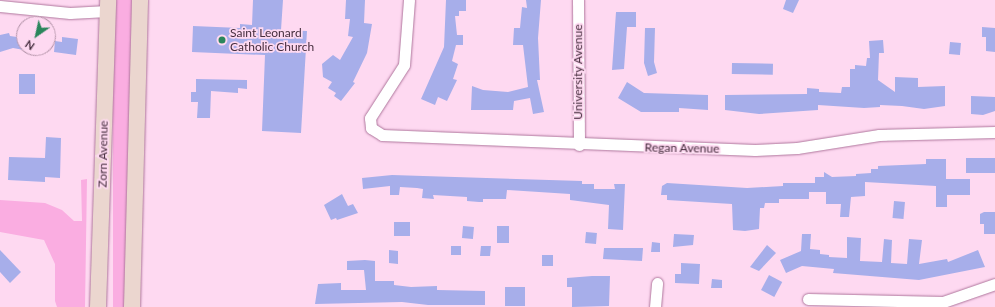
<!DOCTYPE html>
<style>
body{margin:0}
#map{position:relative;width:995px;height:307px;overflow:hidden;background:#fed9f1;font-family:Lato,sans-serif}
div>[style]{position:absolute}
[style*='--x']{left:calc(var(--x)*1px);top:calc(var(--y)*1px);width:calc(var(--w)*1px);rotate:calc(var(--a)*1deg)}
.green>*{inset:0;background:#faade1;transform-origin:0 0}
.building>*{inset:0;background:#a7aeea;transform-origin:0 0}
.roads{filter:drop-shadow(0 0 1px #af779d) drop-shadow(0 0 1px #af779d)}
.street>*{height:11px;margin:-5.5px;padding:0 5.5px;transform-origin:5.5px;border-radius:5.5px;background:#fff}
.secondary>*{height:16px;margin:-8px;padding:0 8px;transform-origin:8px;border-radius:8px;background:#ebd6cf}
.dots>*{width:11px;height:11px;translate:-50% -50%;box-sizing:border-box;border:2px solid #fed9f1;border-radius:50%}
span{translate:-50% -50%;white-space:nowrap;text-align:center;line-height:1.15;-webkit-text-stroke:3.5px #fed9f1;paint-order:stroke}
.poi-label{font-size:12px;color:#452d3d}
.left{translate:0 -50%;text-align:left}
.street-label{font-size:12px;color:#452d3d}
.north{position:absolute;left:16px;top:16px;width:40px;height:40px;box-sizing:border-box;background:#fed9f1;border:1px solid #b494a9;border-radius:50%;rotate:214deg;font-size:11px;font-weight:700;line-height:16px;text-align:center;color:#452d3d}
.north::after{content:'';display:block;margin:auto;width:14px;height:18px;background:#2b865c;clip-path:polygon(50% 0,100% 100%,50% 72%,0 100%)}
</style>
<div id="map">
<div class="green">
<i style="left:113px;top:0;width:23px;height:307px"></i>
<i style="clip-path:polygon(87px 179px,85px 307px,57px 307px,55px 301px,55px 264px,44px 240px,0 232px,0 200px,45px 203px,62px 210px,74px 221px,82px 221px,81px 180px)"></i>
</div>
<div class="building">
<i style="clip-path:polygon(253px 0,283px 0,281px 30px,307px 31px,301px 133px,262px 131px,265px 55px,192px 52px,193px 26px,240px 28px,240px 24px,252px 25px)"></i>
<i style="clip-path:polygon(346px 0,365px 0,364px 23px,372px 24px,367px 53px,353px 82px,355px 83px,341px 101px,334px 96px,336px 93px,328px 88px,332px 82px,323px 77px,322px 64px,333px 55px,340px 60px,353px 37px,348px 36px,350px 19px,345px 19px)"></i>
<i style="clip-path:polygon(446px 0,466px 0,466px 11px,459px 11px,459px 16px,455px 16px,457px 35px,463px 35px,463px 45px,456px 45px,452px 61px,458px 64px,453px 79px,457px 80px,447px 101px,438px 97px,435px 105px,421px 99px,444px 47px)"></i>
<i style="clip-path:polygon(526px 0,541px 0,538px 38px,540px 80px,537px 80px,544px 112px,533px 114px,530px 98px,514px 101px,513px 110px,471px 110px,472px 86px,483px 90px,508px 92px,528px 87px,523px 45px,513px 45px,514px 28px,520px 28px,522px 7px,527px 8px)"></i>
<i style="clip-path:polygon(786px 0,799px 0,793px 13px,783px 9px)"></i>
<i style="clip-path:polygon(616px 12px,636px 12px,636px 27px,627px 27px,624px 69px,612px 70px)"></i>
<i style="clip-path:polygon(982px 27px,995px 28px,995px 52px,986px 51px,986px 37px,982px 37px)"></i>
<i style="clip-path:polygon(645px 28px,655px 28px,654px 62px,657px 73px,648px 76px,644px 63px)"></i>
<i style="clip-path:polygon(9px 33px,10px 36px,24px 38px,24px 50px,13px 48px,0 52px,0 35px)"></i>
<i style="clip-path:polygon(62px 37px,78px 39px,76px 55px,54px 52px,55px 41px,62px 42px)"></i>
<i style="clip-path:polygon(883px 40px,884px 53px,879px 53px,878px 80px,895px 92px,895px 77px,918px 78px,918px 87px,945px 86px,945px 106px,924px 109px,902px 106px,880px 105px,880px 107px,864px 108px,818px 105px,818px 110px,759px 114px,725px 110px,725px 95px,807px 94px,807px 88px,819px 89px,819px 92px,841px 93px,842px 87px,850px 87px,850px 69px,855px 69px,855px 65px,866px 66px,867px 58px,870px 58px,869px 41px)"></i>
<i style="left:950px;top:42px;width:11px;height:12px;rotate:5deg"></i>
<i style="left:732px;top:63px;width:41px;height:11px;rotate:1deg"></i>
<i style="left:19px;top:74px;width:16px;height:20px"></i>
<i style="clip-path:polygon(196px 79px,247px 80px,247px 89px,238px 88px,238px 93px,211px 91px,210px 118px,197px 118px,198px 102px,191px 102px,191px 92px,196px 92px)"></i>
<i style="clip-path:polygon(627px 82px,644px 93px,708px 95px,708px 110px,679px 108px,679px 112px,641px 112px,618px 98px)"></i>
<i style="clip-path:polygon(971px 96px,995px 97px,995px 111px,983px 115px,971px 114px)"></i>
<i style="clip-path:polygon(46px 137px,61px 138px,60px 178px,45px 177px,45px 182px,8px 180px,9px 157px,45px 158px)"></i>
<i style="left:966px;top:158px;width:29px;height:15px"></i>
<i style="clip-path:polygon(926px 159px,946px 159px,946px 179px,970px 179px,970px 195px,947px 195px,947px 207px,936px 207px,936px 186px,865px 182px,865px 196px,851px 197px,849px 217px,840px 217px,841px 204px,826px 204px,826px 192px,809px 192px,809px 199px,779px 199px,779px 203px,765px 203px,764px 208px,760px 208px,759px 229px,745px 231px,733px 230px,732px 204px,667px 200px,667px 195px,661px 195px,662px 186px,667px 183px,747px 188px,783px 186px,783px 183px,815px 183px,815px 177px,824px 177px,824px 172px,832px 177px,856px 176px,856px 174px,871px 173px,871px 169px,878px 169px,878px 166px,926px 164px)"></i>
<i style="clip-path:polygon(392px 175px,582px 181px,582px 184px,594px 184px,594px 189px,615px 189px,614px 184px,625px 184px,623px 230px,608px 229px,609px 205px,570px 200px,570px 194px,507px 190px,506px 199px,483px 199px,483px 202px,479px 202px,467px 201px,467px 197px,433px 195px,434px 199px,422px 198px,423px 189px,417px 188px,400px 187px,399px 195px,390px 195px,390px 186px,363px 189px,362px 178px)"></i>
<i style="clip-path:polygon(342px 194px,348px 206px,353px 204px,358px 213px,337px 220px,336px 218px,331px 220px,324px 205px)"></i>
<i style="left:894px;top:201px;width:11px;height:17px;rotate:5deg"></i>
<i style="clip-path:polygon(984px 212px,995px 212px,995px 234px,984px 234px,984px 224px,980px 224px,980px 214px)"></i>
<i style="left:394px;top:222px;width:16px;height:14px"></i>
<i style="left:463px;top:226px;width:11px;height:12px;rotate:5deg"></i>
<i style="left:497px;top:226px;width:12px;height:17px"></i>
<i style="left:586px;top:232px;width:11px;height:11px;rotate:5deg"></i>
<i style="clip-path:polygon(674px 234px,694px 235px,693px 245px,673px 247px)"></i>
<i style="clip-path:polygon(802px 234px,811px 234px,810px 249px,820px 250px,820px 254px,829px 255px,829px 257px,847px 258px,847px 237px,861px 238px,860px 261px,882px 262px,884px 239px,892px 240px,891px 263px,907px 264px,909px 239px,922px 240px,919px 264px,947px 259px,948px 262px,978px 250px,985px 267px,919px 280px,833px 273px,834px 269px,802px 266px,786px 273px,780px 260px,801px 251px)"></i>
<i style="clip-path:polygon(652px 242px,660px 243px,660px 252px,651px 252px)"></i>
<i style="clip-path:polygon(767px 245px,776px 253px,759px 271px,750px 267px)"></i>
<i style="left:451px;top:246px;width:10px;height:9px"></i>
<i style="clip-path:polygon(481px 246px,491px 246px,490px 256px,480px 256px)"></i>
<i style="clip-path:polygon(604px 248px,643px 248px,642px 261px,603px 259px)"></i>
<i style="clip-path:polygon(0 250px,21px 272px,10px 283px,0 272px)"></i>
<i style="clip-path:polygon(389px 250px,398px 251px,398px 264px,389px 263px)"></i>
<i style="left:542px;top:255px;width:11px;height:11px"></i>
<i style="clip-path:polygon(365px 260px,375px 261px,375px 281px,394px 281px,394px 285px,411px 287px,437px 286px,437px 290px,485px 291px,485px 305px,428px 305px,402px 302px,315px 304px,318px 284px,341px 283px,341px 290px,366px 290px,364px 270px,347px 270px,347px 261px)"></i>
<i style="clip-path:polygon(681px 263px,700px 264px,699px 284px,675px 283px,675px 274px,681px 274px)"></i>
<i style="left:769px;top:275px;width:15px;height:17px;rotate:28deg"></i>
<i style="clip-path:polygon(592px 276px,610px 276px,609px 306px,572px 307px,572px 287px,567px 287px,567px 278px)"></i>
<i style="clip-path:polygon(712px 279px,722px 280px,722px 288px,711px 288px)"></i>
<i style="left:505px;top:287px;width:20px;height:19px"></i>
</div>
<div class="roads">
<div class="street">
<i style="--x:409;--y:0;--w:65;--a:94.4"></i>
<i style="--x:404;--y:65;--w:63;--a:122.7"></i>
<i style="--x:370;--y:118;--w:10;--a:84"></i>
<i style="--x:371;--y:128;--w:13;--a:32"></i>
<i style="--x:382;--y:135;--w:373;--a:2.3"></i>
<i style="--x:755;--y:150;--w:42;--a:-2.7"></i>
<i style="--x:797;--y:148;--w:83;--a:-9"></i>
<i style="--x:879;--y:135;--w:116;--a:-1.5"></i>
<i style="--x:578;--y:0;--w:145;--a:89.6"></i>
<i style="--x:0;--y:6;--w:70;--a:5.7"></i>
<i style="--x:70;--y:13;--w:37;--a:-3"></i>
<i style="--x:808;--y:299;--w:135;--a:1.3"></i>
<i style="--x:943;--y:302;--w:55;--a:-19.1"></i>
<i style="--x:655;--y:307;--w:24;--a:-85"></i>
</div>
<div class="secondary">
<i style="--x:98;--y:307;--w:307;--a:-88.1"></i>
<i style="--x:132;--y:307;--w:307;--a:-88.5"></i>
</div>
</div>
<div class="dots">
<i style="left:222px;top:40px;background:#2b865c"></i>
</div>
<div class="poi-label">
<span class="left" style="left:230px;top:40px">Saint Leonard<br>Catholic Church</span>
</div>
<div class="street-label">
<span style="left:578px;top:72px;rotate:-90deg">University Avenue</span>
<span style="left:682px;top:148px;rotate:1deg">Regan Avenue</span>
<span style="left:103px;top:154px;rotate:-89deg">Zorn Avenue</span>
</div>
<div class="north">N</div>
</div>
